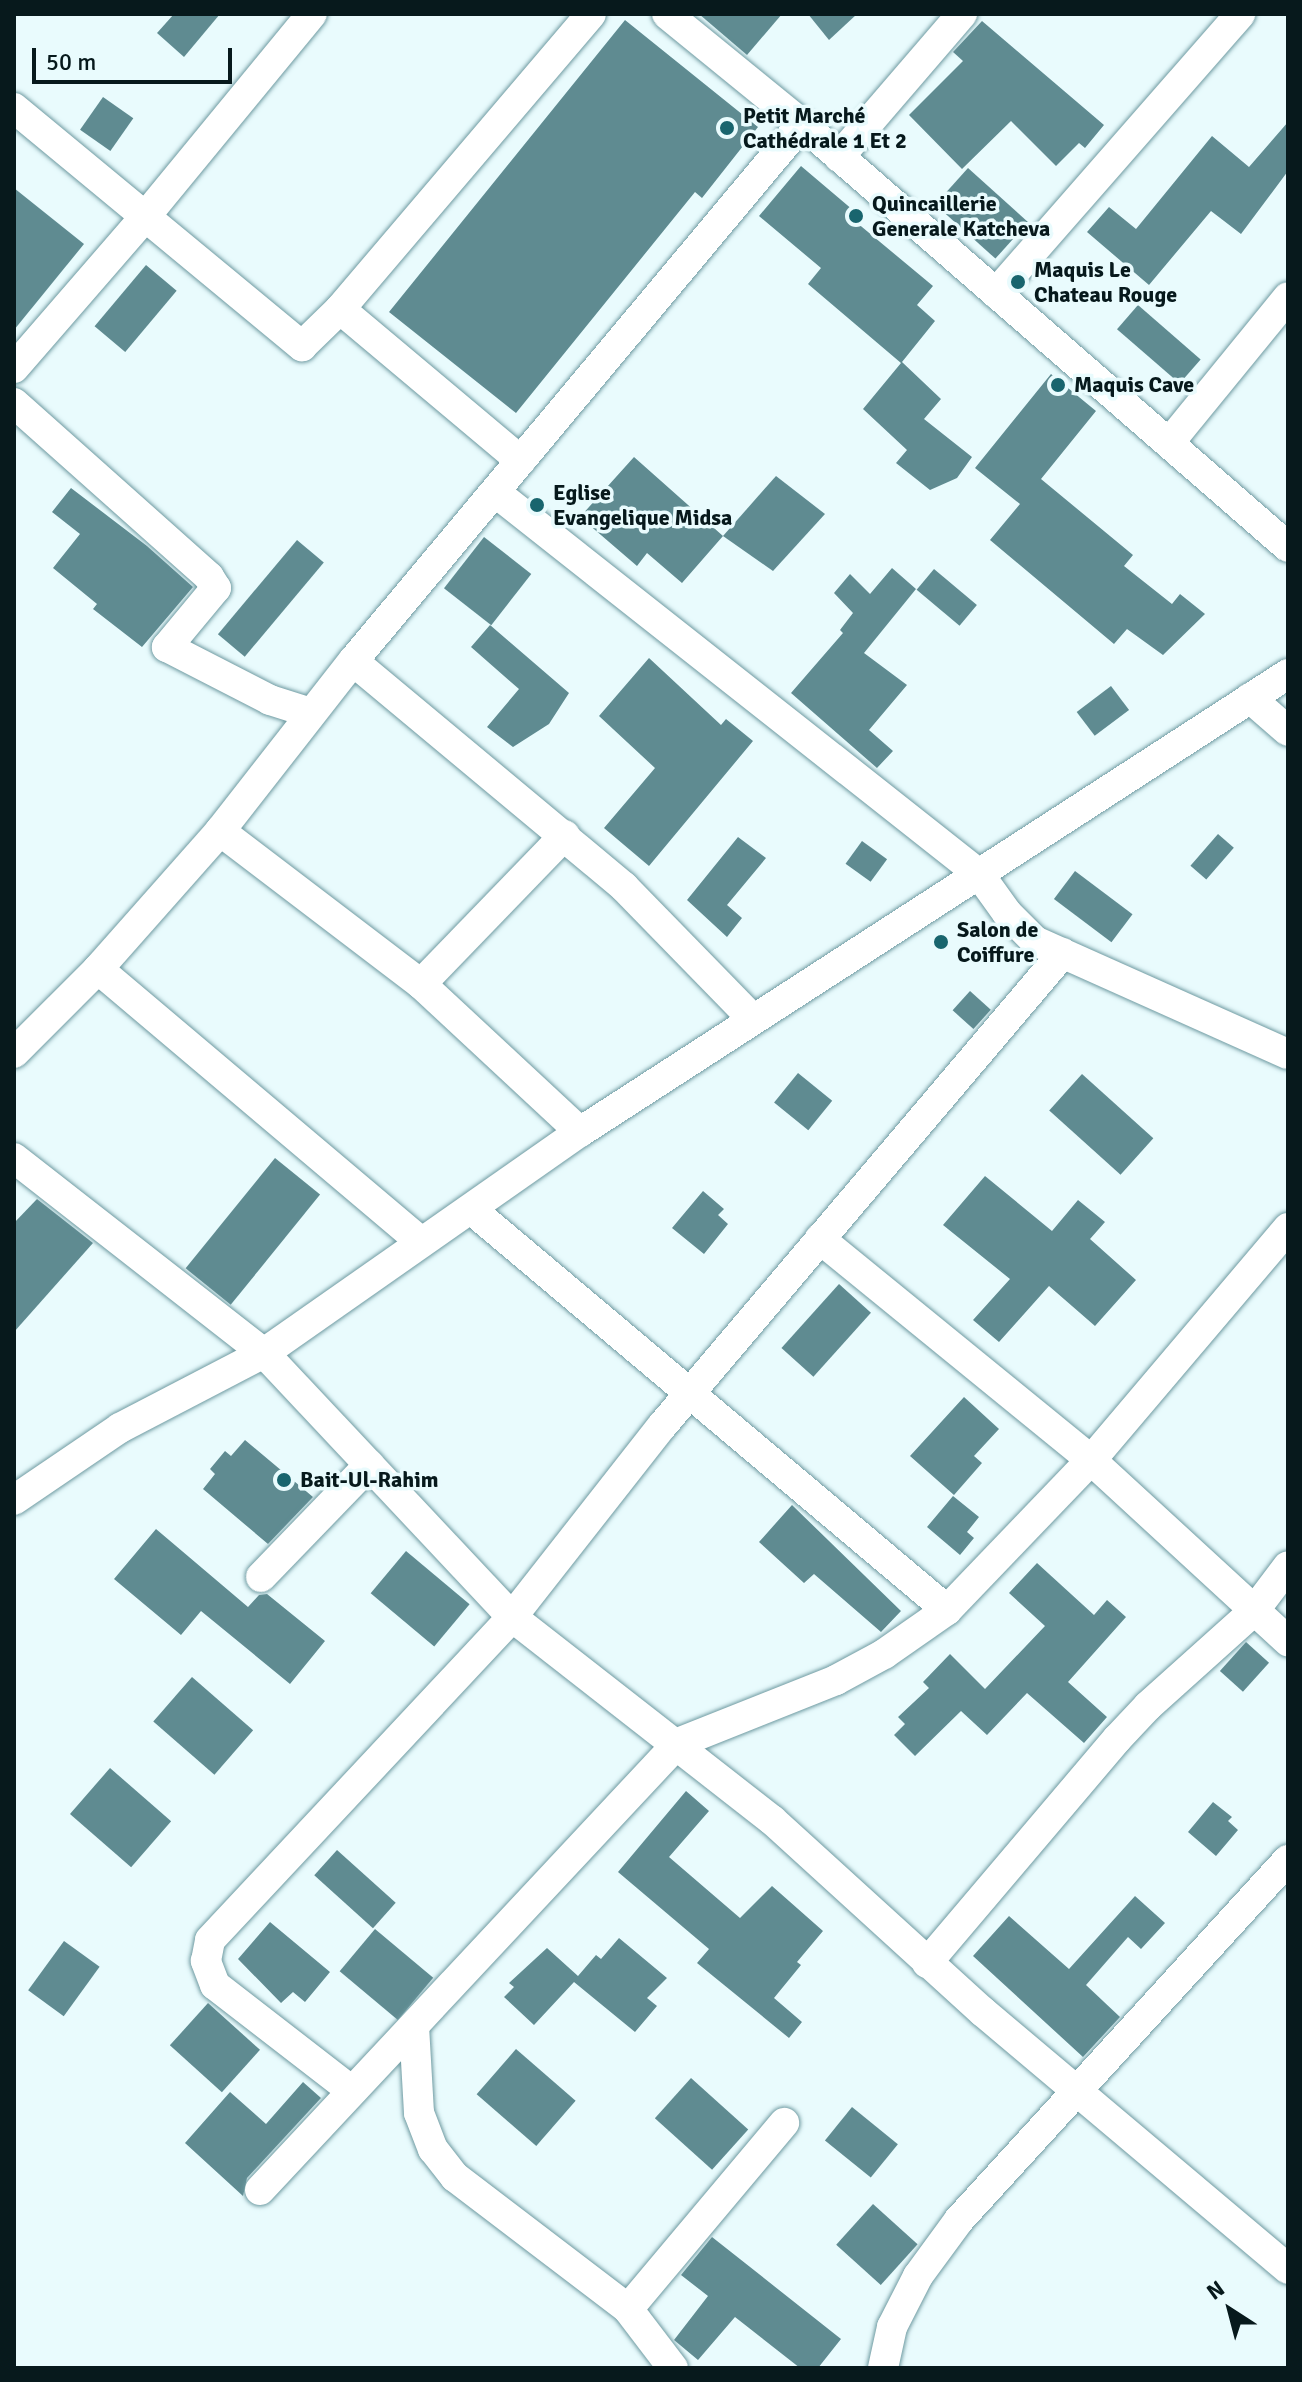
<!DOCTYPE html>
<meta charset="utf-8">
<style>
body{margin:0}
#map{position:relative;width:1302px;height:2382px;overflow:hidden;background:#e9fbfd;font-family:Signika,sans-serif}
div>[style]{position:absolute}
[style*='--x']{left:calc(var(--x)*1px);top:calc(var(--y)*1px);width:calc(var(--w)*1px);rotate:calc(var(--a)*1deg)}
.building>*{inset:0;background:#5f8b91;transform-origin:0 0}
.roads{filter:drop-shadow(0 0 2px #6e9aa1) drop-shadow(0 0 2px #6e9aa1)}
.minor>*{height:30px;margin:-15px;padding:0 15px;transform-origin:15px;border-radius:15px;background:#fff}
.dots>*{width:22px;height:22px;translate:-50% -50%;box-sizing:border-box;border:4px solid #e9fbfd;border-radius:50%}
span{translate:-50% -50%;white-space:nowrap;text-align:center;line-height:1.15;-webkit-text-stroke:7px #e9fbfd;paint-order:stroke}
.poi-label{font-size:22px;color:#07191c;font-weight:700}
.left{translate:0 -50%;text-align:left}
.frame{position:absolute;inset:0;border:16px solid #07191c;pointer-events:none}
.north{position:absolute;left:1190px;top:2270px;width:80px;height:80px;-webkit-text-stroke:6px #e9fbfd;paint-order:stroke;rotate:324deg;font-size:22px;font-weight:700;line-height:32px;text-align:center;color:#07191c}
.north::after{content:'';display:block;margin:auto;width:28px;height:36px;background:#07191c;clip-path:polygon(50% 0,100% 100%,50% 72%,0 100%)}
.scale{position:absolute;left:32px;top:48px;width:200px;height:36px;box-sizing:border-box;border:4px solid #07191c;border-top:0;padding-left:10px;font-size:24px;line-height:28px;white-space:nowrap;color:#07191c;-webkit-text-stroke:6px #e9fbfd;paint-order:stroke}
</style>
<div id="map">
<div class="building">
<i style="clip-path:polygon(174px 14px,220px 14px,184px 57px,157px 33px)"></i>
<i style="clip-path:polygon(699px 14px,782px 14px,747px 55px)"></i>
<i style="clip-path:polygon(808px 14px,857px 14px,829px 40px)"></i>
<i style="clip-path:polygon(625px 20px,758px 127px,702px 198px,695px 192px,516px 413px,389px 312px)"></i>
<i style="clip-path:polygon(982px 21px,1104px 125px,1085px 148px,1079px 143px,1056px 166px,1011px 121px,962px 169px,909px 115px,963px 61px,953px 52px)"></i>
<i style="left:103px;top:97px;width:37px;height:40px;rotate:35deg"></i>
<i style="clip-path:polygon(1288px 122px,1288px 171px,1241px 234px,1211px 211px,1149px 285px,1087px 232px,1109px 207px,1136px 229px,1212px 136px,1249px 167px)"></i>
<i style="clip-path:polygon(801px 166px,860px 216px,856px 222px,933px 286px,917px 305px,935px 321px,902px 362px,941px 399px,924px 419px,972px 457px,957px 478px,930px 490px,896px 463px,907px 450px,863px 409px,901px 363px,808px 284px,821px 268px,759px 216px)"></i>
<i style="left:968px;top:168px;width:81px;height:49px;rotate:42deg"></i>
<i style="clip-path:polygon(14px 188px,84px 244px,14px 330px)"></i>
<i style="left:146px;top:265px;width:40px;height:80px;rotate:40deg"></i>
<i style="left:1138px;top:305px;width:83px;height:32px;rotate:41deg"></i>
<i style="clip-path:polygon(1051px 374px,1096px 411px,1041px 479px,1133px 555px,1124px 566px,1172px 604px,1180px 594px,1205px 614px,1163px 655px,1127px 629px,1114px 644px,990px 540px,1020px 504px,975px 468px)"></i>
<i style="clip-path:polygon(634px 457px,723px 536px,682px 583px,647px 553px,637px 566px,580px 517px)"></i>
<i style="clip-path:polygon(776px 476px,825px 514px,773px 571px,723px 536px)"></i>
<i style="clip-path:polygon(71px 488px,147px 546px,193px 587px,142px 647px,93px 609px,97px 604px,53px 568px,80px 534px,52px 512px)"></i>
<i style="left:484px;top:537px;width:60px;height:65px;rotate:38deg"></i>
<i style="left:297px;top:540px;width:35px;height:123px;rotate:40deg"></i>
<i style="clip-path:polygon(892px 568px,916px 589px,864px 653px,907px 685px,869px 730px,893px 751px,877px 768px,791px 693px,843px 633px,840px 630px,853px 613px,834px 593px,850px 574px,870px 594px)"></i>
<i style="left:934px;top:569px;width:56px;height:27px;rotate:40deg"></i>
<i style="clip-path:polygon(490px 625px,569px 693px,549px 724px,513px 747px,487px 727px,519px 689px,471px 647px)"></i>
<i style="clip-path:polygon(649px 658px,721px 725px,726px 719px,753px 741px,649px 866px,604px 828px,655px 768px,599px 716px)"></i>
<i style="left:1111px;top:686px;width:30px;height:43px;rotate:53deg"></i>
<i style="left:1218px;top:834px;width:21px;height:42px;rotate:41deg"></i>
<i style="clip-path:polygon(738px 837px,766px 858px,727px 905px,742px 918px,727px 937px,687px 900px)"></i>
<i style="left:862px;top:841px;width:31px;height:28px;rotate:36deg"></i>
<i style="left:1075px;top:871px;width:72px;height:35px;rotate:37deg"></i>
<i style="left:970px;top:991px;width:28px;height:26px;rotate:42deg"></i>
<i style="left:798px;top:1073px;width:44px;height:38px;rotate:39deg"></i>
<i style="left:1082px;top:1074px;width:96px;height:49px;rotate:42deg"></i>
<i style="left:275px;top:1158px;width:58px;height:142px;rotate:39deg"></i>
<i style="clip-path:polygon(985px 1176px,1052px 1231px,1078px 1200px,1105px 1222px,1090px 1239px,1136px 1280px,1095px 1326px,1049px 1286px,999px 1342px,973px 1320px,1010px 1279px,943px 1225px)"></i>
<i style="clip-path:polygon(703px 1191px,724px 1209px,718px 1215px,728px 1224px,704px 1254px,672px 1228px)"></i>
<i style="clip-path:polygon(37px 1199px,93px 1243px,14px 1332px,14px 1223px)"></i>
<i style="left:839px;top:1284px;width:43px;height:86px;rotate:42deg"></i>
<i style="clip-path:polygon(964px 1397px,999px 1429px,974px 1456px,982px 1463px,954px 1495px,910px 1456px)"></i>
<i style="clip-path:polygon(245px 1440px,313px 1497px,268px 1544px,203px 1489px,215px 1474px,210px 1469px,225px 1451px,231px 1456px)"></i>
<i style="clip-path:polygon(953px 1496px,979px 1517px,967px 1532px,974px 1538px,960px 1555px,927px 1527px)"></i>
<i style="clip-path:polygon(792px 1505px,901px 1611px,881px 1632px,814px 1574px,804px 1583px,759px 1542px)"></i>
<i style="clip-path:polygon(156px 1529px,248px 1607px,259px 1595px,267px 1594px,325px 1641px,290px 1684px,201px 1611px,181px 1635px,114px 1579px)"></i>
<i style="left:406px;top:1551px;width:83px;height:55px;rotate:40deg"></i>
<i style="clip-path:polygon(1037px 1563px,1094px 1615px,1107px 1600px,1126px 1617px,1068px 1682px,1107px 1717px,1084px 1743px,1027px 1693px,987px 1735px,961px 1711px,915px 1756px,894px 1735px,905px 1724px,898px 1717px,929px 1688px,923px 1682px,950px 1654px,985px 1689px,1045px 1626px,1009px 1593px)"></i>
<i style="left:1246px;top:1642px;width:31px;height:39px;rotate:42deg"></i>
<i style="left:192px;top:1677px;width:81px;height:59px;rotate:41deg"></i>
<i style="left:110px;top:1768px;width:81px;height:61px;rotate:41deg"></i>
<i style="clip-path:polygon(686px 1791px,709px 1811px,669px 1857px,740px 1918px,772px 1886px,823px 1931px,797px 1962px,801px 1965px,774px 1998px,802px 2022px,789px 2038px,697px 1963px,709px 1949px,618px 1872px)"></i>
<i style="clip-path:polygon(1213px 1802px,1232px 1817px,1228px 1821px,1238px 1830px,1216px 1856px,1188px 1832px)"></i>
<i style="left:337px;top:1850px;width:79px;height:34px;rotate:42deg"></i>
<i style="clip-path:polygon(1135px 1896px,1165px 1923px,1141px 1949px,1128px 1937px,1086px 1985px,1120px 2017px,1083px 2057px,973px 1956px,1009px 1916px,1069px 1969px)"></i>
<i style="clip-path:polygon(270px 1922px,330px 1972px,305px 2002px,293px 1992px,281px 2003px,238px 1959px)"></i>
<i style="left:375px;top:1929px;width:76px;height:55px;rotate:40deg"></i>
<i style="clip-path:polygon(619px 1938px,667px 1978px,647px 1998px,657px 2006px,635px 2032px,574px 1982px,534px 2025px,504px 1997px,514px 1987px,509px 1983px,547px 1948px,578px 1976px,596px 1955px,601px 1959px)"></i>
<i style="left:64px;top:1941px;width:44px;height:61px;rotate:36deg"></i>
<i style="left:208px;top:2003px;width:70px;height:57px;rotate:42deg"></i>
<i style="left:516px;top:2049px;width:79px;height:60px;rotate:41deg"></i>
<i style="left:691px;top:2078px;width:77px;height:54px;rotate:42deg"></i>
<i style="clip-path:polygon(303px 2082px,321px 2098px,247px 2178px,243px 2196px,185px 2143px,230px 2092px,266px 2124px)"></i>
<i style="left:852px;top:2107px;width:59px;height:43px;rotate:39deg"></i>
<i style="left:873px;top:2204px;width:60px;height:55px;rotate:42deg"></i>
<i style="clip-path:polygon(712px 2237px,841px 2339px,818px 2368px,800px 2368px,735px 2317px,698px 2360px,674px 2340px,708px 2296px,681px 2275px)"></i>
</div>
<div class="roads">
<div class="minor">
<i style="--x:667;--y:14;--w:174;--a:39.2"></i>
<i style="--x:802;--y:124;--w:644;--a:41.04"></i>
<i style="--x:14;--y:108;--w:374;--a:39.6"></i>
<i style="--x:302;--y:346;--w:53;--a:-44.2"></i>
<i style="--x:340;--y:309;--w:387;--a:-49.6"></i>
<i style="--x:839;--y:157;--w:189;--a:-49.3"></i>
<i style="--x:996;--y:293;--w:371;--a:-48.8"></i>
<i style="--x:340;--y:309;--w:236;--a:40"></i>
<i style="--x:14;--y:368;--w:200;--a:-49.1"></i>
<i style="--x:145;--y:217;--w:263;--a:-50.6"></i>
<i style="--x:14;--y:403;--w:261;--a:41.7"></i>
<i style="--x:209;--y:577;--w:13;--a:58"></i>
<i style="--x:216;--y:588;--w:77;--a:129.7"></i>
<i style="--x:167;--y:647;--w:116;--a:27.2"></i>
<i style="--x:270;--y:700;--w:43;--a:17.6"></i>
<i style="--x:1169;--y:443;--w:188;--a:-50.8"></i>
<i style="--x:495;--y:492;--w:617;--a:38.28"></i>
<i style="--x:979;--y:874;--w:48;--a:54.3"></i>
<i style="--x:1007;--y:913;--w:40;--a:45"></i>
<i style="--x:1035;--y:941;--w:277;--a:24.1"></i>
<i style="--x:353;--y:661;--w:353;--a:39.8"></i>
<i style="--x:624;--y:887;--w:183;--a:45.7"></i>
<i style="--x:1250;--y:698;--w:50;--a:41"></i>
<i style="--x:220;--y:831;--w:253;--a:37.3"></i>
<i style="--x:421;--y:984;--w:217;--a:42.9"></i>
<i style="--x:98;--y:969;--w:423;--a:40.2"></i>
<i style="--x:421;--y:984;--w:207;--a:-46"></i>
<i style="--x:14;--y:1053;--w:119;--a:-45"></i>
<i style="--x:98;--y:969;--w:184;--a:-48.5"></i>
<i style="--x:220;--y:831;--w:216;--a:-52"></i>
<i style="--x:353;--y:661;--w:700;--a:-50.1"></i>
<i style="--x:14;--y:1158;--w:317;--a:38"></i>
<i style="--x:264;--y:1353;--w:362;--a:46.8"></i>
<i style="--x:512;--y:1617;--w:330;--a:38"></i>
<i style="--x:772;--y:1820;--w:285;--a:42.3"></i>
<i style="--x:983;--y:2012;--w:399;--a:40.1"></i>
<i style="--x:472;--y:1210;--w:621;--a:40.1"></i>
<i style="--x:1288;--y:1228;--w:304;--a:130.3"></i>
<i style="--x:1091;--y:1460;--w:268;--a:42.6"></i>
<i style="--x:14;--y:1500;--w:128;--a:-34.2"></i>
<i style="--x:120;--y:1428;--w:162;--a:-27.5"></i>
<i style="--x:264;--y:1353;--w:386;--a:-35"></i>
<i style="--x:580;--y:1132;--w:843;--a:-32.9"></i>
<i style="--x:261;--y:1577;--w:156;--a:-46"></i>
<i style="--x:927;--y:1963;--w:294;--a:-49.7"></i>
<i style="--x:1117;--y:1739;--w:45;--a:-46.8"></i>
<i style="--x:1148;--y:1706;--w:142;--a:-41.9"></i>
<i style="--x:1254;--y:1611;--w:56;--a:-52.9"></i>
<i style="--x:414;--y:2026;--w:87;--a:86.7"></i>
<i style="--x:419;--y:2113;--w:39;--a:69"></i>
<i style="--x:433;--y:2149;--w:36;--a:52"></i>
<i style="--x:455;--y:2177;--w:218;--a:37.3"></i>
<i style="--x:628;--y:2309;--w:243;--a:-50"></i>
<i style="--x:352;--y:2091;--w:173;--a:-142.3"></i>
<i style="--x:215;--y:1985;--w:26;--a:-111"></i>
<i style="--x:206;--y:1961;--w:21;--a:-79"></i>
<i style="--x:210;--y:1940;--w:442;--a:-46.9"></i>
<i style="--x:512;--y:1617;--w:243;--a:-51.9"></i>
<i style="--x:662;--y:1426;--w:620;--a:-49.71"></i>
<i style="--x:260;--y:2190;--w:612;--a:-46.92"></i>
<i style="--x:678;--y:1743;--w:170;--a:-21.7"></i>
<i style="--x:836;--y:1680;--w:55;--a:-28.4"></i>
<i style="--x:884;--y:1654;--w:77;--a:-34.9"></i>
<i style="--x:947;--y:1610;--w:208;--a:-46.2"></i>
<i style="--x:1091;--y:1460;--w:350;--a:-140.8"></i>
<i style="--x:628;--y:2309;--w:74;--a:52.7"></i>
<i style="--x:883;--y:2368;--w:42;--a:-77.6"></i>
<i style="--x:892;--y:2327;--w:57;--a:-63"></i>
<i style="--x:918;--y:2276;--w:69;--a:-53.8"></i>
<i style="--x:959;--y:2220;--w:488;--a:-47.6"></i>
</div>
</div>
<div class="dots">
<i style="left:727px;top:128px;background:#19656e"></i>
<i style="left:856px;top:216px;background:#19656e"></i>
<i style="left:1018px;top:282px;background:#19656e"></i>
<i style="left:1058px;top:385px;background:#19656e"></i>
<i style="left:537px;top:505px;background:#19656e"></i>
<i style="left:941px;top:942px;background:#19656e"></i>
<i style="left:284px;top:1480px;background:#19656e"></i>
</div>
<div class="poi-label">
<span class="left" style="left:743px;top:128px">Petit Marché<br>Cathédrale 1 Et 2</span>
<span class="left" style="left:872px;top:216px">Quincaillerie<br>Generale Katcheva</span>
<span class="left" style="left:1034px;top:282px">Maquis Le<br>Chateau Rouge</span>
<span class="left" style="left:1074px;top:385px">Maquis Cave</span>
<span class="left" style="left:553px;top:505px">Eglise<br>Evangelique Midsa</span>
<span class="left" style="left:957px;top:942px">Salon de<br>Coiffure</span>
<span class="left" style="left:300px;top:1480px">Bait-Ul-Rahim</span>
</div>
<div class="frame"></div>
<div class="north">N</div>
<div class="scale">50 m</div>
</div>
